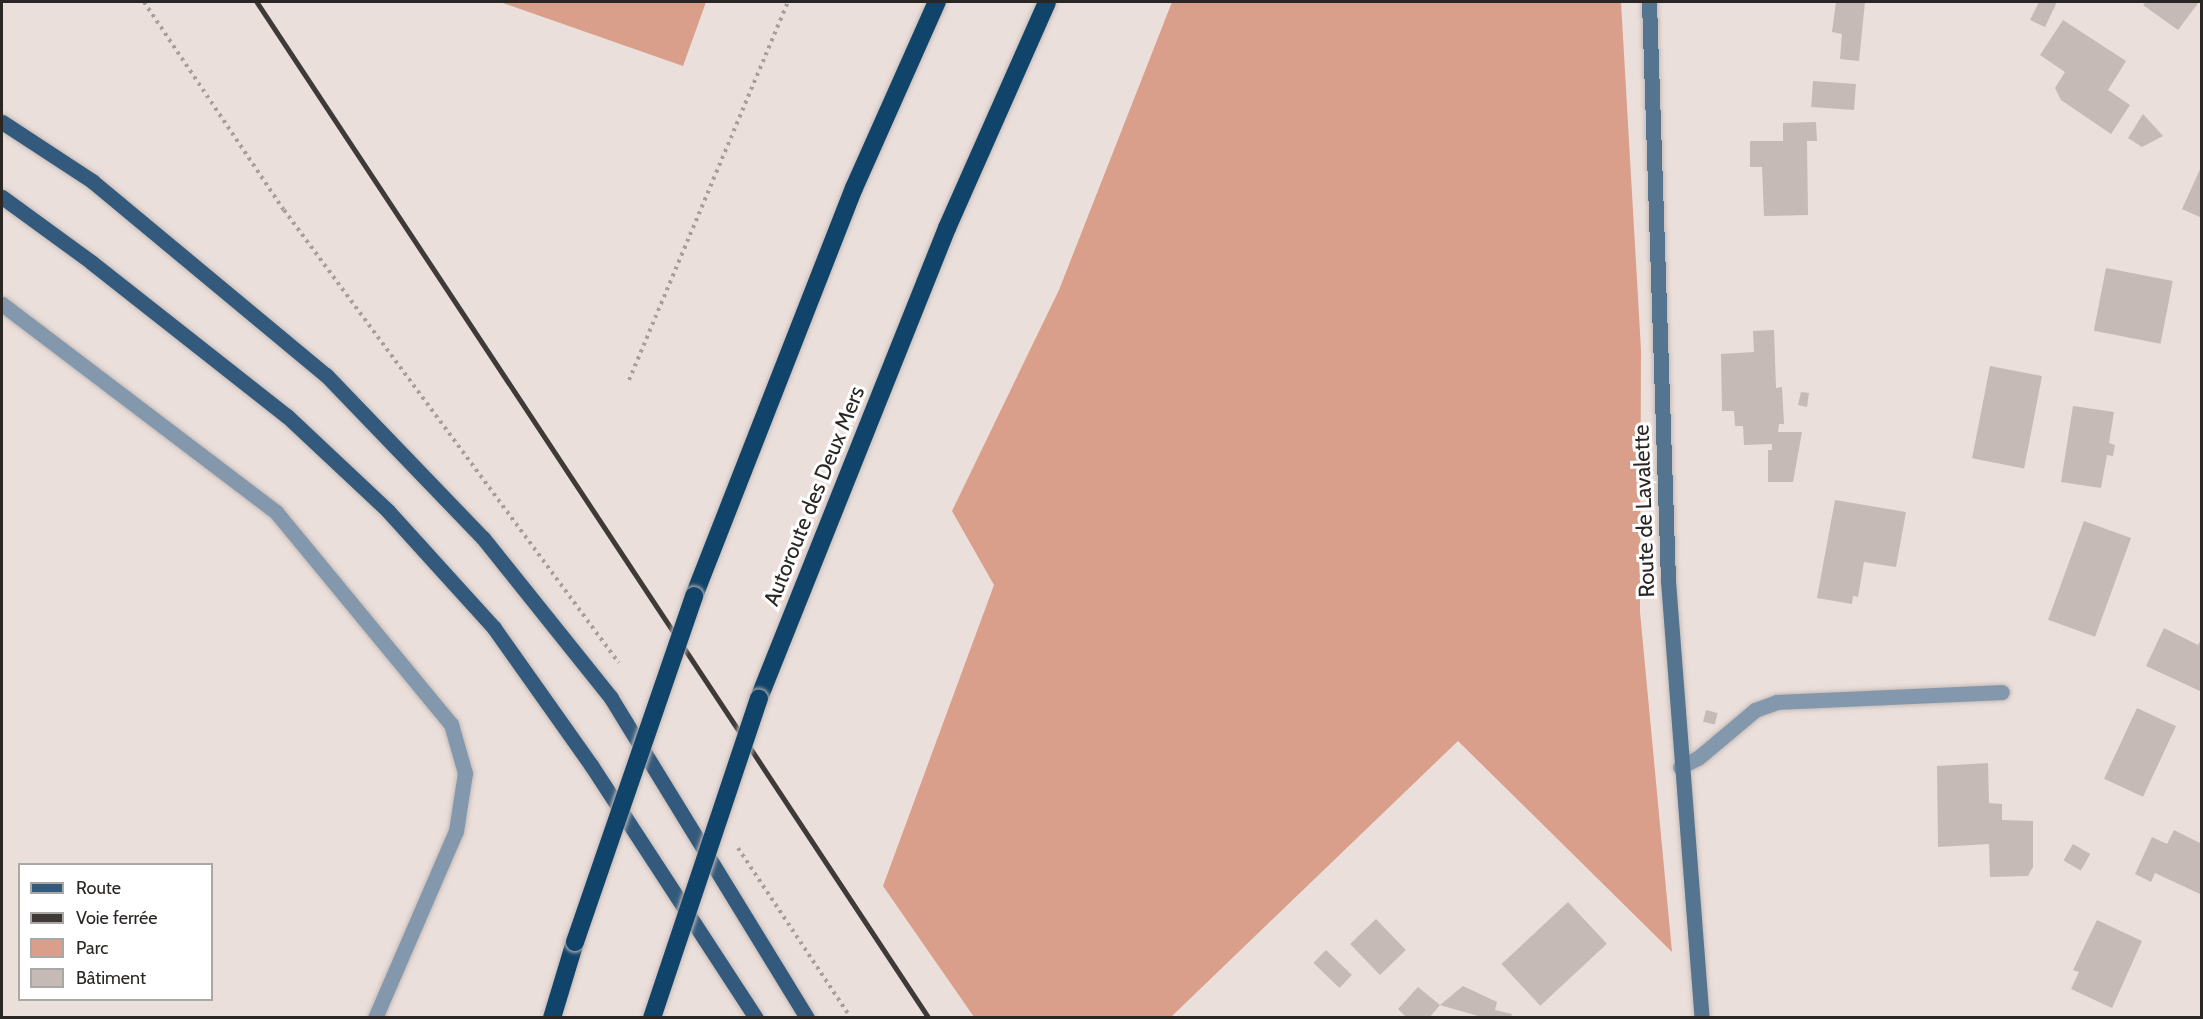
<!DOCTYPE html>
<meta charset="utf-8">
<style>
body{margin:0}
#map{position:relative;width:2203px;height:1019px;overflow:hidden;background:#ebdfdb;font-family:Cabin,sans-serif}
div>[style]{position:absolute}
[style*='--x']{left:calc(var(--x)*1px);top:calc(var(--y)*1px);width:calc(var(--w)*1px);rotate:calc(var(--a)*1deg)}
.green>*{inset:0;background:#d99f8a}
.building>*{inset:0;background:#c5bab5;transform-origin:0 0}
.path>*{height:4px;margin-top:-2px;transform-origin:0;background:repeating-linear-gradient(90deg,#a89e9b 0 3px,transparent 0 7.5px)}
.roads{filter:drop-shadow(0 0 2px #c4bab6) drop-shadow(0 0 2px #c4bab6)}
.service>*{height:15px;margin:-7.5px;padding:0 7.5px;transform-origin:7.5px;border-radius:7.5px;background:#8398ac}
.minor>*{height:15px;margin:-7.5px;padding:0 7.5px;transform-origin:7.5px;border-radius:7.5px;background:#8398ac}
.secondary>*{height:15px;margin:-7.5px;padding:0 7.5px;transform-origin:7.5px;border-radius:7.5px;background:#557490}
.primary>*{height:15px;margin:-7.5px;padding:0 7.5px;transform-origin:7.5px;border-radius:7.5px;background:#335a7c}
.motorway>*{height:18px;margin:-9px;padding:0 9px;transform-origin:9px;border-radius:9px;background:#11446b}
.rail>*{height:4.5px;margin:-2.25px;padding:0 2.25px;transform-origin:2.25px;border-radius:2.25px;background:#3f3a38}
.bridges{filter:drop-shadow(0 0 2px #c4bab6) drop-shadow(0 0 2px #c4bab6)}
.motorway-bridge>*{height:18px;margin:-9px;padding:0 9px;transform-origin:9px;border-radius:9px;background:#11446b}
span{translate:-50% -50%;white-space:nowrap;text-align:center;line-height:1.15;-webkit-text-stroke:6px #fff;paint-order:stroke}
.street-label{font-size:22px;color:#2a2624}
.frame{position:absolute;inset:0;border:3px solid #2a2624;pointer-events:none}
.legend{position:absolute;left:18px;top:863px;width:195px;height:138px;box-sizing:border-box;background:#fff;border:2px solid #aaa8a7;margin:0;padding:8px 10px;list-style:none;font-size:18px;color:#2a2624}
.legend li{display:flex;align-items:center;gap:12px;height:30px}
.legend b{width:30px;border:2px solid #aaa8a7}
</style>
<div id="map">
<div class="green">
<i style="clip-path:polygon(500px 2px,706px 2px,683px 66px)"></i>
<i style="clip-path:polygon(1172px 2px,1621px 2px,1641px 350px,1640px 612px,1672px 952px,1458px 741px,1171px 1017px,974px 1017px,883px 886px,994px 585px,952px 511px,1059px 290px)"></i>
</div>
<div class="building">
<i style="clip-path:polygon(1836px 2px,1865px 2px,1859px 61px,1840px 59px,1842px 34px,1832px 32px)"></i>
<i style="clip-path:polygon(2039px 2px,2057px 2px,2045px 27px,2030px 20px)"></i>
<i style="clip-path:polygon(2146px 2px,2199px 2px,2178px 30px,2143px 5px)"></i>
<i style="clip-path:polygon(2063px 20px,2126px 61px,2108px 90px,2130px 105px,2111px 134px,2061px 100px,2055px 88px,2065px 72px,2040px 55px)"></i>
<i style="left:1813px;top:81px;width:43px;height:26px;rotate:4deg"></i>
<i style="clip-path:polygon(2143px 114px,2163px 136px,2142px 147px,2128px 138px)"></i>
<i style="clip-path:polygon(1816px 122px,1817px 141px,1807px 141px,1808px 215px,1764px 216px,1762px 167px,1750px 167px,1750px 141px,1783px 141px,1783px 123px)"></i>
<i style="clip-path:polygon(2202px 165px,2202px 218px,2182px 209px)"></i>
<i style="left:2106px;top:268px;width:68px;height:64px;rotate:11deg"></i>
<i style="clip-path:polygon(1774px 330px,1776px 388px,1782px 387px,1784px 424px,1779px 424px,1778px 432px,1802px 432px,1793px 482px,1768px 482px,1768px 450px,1772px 450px,1772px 444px,1744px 445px,1743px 426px,1735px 426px,1734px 411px,1722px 411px,1721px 354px,1754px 352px,1753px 331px)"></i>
<i style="left:1990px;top:366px;width:53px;height:94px;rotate:11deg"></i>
<i style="clip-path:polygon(1801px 392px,1809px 393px,1807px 407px,1798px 405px)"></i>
<i style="clip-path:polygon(2073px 406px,2114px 412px,2109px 443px,2115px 445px,2113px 456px,2107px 455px,2101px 488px,2061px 482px)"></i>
<i style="clip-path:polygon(1835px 500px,1906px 512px,1896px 567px,1864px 562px,1858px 597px,1853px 596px,1852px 604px,1817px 598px)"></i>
<i style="left:2084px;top:521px;width:50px;height:105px;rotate:20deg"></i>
<i style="clip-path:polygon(2164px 628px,2198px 645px,2202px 638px,2202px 692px,2146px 666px)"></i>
<i style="left:2137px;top:708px;width:43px;height:78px;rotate:25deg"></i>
<i style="left:1706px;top:710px;width:12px;height:12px;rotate:14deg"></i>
<i style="clip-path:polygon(1988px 763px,1989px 803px,2002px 804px,2002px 820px,2033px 821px,2033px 867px,2028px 876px,1990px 877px,1989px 844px,1938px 847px,1937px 766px)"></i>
<i style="clip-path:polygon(2174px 830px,2202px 844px,2202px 895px,2155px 873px,2151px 882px,2135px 874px,2152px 837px,2167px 844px)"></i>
<i style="left:2073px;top:844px;width:20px;height:19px;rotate:30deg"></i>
<i style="left:1568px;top:902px;width:57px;height:91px;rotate:47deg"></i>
<i style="left:1376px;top:919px;width:43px;height:36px;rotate:46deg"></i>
<i style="clip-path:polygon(2097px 920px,2142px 941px,2112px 1008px,2071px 989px,2079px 972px,2073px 970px)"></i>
<i style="left:1326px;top:950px;width:36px;height:18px;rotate:44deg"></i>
<i style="clip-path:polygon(1463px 986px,1497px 1002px,1495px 1010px,1512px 1014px,1511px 1018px,1485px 1018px,1440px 1005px)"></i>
<i style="clip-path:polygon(1418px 987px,1440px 1005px,1429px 1018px,1407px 1018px,1398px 1009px)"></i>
</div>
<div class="path">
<i style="--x:144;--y:2;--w:251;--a:56.1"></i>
<i style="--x:284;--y:210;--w:563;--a:53.52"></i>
<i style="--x:629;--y:380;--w:410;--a:-67.2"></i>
<i style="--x:738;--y:848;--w:204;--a:56.4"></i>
</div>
<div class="roads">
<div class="service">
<i style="--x:1680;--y:767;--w:20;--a:-27"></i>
<i style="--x:1698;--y:758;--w:75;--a:-40.1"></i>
<i style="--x:1755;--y:710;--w:23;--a:-20"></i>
<i style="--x:1777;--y:702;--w:225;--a:-2.5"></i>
<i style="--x:375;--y:1018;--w:204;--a:-66.6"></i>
<i style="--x:456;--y:831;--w:59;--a:-81.2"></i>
</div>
<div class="minor">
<i style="--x:2;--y:304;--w:344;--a:37.2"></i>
<i style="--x:276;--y:512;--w:275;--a:50.5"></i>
<i style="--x:451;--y:724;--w:51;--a:74.1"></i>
</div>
<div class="secondary">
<i style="--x:1649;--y:2;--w:579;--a:88.12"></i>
<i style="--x:1668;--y:581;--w:438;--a:85.6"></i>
</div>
<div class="primary">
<i style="--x:2;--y:122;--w:108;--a:33.2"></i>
<i style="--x:92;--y:181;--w:304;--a:39.7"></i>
<i style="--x:326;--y:375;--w:226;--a:46.1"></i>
<i style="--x:483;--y:538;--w:205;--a:51.3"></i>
<i style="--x:611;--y:698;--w:375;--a:58.5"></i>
<i style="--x:2;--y:197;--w:110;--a:36.1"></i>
<i style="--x:91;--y:262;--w:249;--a:38.2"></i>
<i style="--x:287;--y:416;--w:139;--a:43.2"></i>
<i style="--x:388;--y:511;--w:158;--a:47.8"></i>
<i style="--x:494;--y:628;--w:168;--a:54.7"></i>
<i style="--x:591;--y:765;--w:302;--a:56.9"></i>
</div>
<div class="motorway">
<i style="--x:694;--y:596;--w:438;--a:-68.6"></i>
<i style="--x:854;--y:188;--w:204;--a:-66"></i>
<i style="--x:759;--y:698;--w:506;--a:-68.2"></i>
<i style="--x:947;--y:228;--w:247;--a:-66.1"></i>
<i style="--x:552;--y:1018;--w:79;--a:-73.2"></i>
</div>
</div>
<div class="rail">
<i style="--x:257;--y:2;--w:1218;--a:56.52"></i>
</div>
<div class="bridges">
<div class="motorway-bridge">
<i style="--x:575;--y:942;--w:366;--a:-71"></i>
<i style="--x:652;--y:1018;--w:337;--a:-71.5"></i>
</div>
</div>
<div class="street-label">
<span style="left:814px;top:496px;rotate:-68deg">Autoroute des Deux Mers</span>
<span style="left:1644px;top:511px;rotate:-92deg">Route de Lavalette</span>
</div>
<div class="frame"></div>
<ul class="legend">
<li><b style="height:8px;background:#335a7c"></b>Route</li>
<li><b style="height:8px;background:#3f3a38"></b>Voie ferrée</li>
<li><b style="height:16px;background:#d99f8a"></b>Parc</li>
<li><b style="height:16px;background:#c5bab5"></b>Bâtiment</li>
</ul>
</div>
